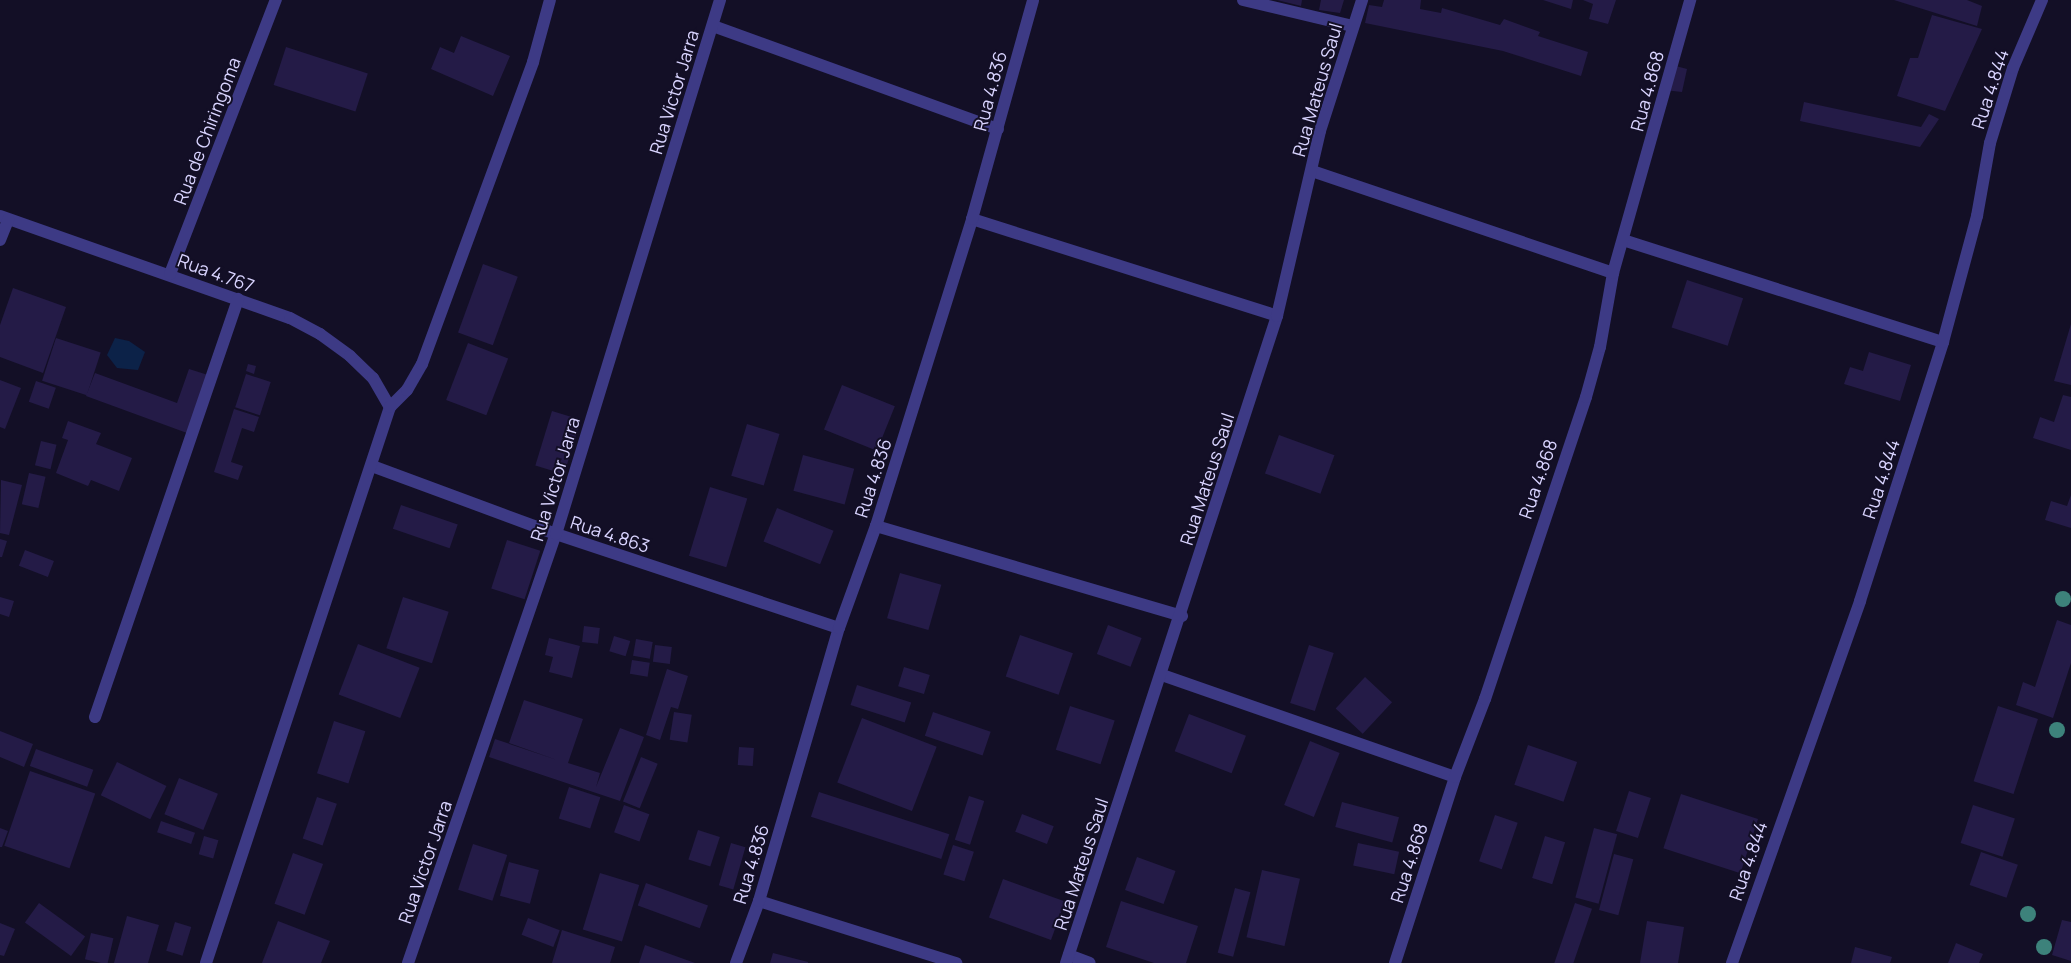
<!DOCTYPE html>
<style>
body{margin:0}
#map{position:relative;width:2071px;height:963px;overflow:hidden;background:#130f26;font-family:Manrope,sans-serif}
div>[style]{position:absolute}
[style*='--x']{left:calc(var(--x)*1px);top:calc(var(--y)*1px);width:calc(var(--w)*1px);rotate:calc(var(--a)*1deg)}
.water>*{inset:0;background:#0c2248}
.building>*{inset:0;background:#241b47;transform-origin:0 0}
.street>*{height:12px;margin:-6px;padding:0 6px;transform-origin:6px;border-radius:6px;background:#3d3a85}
.trees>*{width:16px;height:16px;margin:-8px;border-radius:50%;background:#3d827b}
span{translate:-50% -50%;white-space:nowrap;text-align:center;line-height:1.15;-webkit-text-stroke:4px #130f26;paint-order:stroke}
.street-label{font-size:18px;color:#d9d4ff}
</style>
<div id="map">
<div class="water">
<i style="clip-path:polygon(115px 338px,129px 341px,145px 352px,138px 370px,117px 368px,107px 355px)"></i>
</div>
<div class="building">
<i style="clip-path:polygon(1277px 0,1302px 0,1301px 6px)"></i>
<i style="clip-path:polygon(1321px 0,1344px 0,1340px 13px,1319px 10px)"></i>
<i style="clip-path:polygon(1384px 0,1421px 0,1420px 9px,1441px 13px,1442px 8px,1500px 25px,1504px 19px,1540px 32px,1538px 36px,1588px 52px,1581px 76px,1503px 51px,1365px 23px,1369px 5px,1382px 7px)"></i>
<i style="clip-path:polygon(1543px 0,1573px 0,1571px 9px)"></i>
<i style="clip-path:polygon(1583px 0,1616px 0,1608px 24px,1589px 19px,1593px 4px)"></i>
<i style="clip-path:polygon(1894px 0,1967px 0,1982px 6px,1977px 26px)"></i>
<i style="clip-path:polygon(1932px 15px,1982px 29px,1945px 111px,1897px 96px,1910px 58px,1918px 58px)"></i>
<i style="clip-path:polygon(461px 36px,510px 56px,493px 96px,431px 69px,440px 47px,454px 53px)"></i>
<i style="left:286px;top:47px;width:86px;height:40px;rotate:18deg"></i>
<i style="clip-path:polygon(1672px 65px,1687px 69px,1682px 92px,1664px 90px)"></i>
<i style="clip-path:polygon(1804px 102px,1921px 127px,1929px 114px,1939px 119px,1920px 147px,1800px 121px)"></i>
<i style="left:483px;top:264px;width:37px;height:73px;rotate:20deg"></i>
<i style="left:1687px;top:280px;width:59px;height:50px;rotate:18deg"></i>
<i style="clip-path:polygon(13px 288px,66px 307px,43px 373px,0 357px,0 325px)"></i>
<i style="clip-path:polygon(2071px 324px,2071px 385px,2054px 381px)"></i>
<i style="left:56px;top:338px;width:47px;height:45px;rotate:18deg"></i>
<i style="left:468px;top:343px;width:43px;height:61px;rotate:21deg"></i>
<i style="clip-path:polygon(1869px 352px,1911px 365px,1900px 401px,1844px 384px,1850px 367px,1863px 371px)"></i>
<i style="clip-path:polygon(248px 364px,256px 366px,254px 374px,246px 371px)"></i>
<i style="clip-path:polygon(189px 369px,208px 375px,187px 433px,86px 396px,95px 373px,177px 403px)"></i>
<i style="left:246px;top:374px;width:26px;height:35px;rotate:18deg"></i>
<i style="clip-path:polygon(0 380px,21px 388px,5px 429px,0 427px)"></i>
<i style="left:36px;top:381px;width:21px;height:22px;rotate:19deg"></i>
<i style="left:842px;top:385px;width:57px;height:48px;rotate:22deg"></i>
<i style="clip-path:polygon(2063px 395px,2071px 397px,2071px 450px,2033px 438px,2040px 417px,2054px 422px)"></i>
<i style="clip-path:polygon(234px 409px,259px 417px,254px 432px,242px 428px,231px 462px,243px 466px,238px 480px,214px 472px)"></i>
<i style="left:552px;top:411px;width:30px;height:57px;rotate:17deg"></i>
<i style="clip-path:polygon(68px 421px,101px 433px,96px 444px,132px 458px,119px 491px,91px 480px,88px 486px,56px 473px,68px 440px,62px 438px)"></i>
<i style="left:747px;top:424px;width:34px;height:54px;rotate:17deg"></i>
<i style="left:1279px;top:435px;width:59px;height:41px;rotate:20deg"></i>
<i style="left:41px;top:441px;width:16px;height:25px;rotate:14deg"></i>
<i style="left:803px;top:455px;width:53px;height:37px;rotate:15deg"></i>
<i style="left:29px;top:473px;width:17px;height:32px;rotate:13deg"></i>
<i style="clip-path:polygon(1px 480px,22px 485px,9px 535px,0 533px)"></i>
<i style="left:710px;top:487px;width:39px;height:72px;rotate:17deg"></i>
<i style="clip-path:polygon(2071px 495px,2071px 528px,2045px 520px,2051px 501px,2067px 506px)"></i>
<i style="left:401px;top:505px;width:60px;height:25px;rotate:19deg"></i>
<i style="left:777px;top:508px;width:61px;height:36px;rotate:22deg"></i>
<i style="clip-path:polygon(0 539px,7px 541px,2px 557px,0 557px)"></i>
<i style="left:507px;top:540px;width:35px;height:51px;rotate:18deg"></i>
<i style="left:25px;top:550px;width:31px;height:17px;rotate:21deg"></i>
<i style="left:900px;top:573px;width:43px;height:47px;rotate:16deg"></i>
<i style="clip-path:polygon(0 597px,14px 601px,9px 617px,0 614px)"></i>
<i style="left:403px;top:597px;width:48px;height:54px;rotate:18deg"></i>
<i style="clip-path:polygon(2057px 620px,2071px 625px,2071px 663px,2053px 718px,2016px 705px,2023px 682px,2035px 687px)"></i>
<i style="left:1108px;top:625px;width:36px;height:31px;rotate:21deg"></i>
<i style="left:584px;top:626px;width:16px;height:16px;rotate:7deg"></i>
<i style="left:1020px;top:635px;width:56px;height:44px;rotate:19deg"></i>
<i style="left:614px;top:636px;width:17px;height:16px;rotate:17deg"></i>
<i style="clip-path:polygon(549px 638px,580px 646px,572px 678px,549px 672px,553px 657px,545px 655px)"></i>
<i style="left:636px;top:639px;width:17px;height:17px;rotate:10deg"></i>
<i style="left:358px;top:644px;width:66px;height:54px;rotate:21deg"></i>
<i style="left:655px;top:645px;width:17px;height:17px;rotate:7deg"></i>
<i style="left:1309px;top:645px;width:26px;height:61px;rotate:18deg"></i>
<i style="left:632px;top:660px;width:18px;height:14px;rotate:9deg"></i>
<i style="left:904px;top:667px;width:27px;height:20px;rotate:17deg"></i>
<i style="clip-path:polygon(667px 669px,688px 676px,678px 709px,671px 707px,660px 740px,646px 735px)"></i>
<i style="left:1365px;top:677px;width:37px;height:43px;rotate:43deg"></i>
<i style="left:857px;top:685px;width:57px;height:21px;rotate:18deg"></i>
<i style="clip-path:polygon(524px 700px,583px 719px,568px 763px,600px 773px,596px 787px,620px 728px,644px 737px,620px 801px,489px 757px,495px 739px,557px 760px,509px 743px)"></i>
<i style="left:1070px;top:706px;width:47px;height:46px;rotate:18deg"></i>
<i style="left:1998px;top:706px;width:42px;height:79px;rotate:18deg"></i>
<i style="left:674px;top:712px;width:18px;height:28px;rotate:9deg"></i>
<i style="left:933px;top:712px;width:61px;height:25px;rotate:19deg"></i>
<i style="left:1189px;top:714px;width:61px;height:40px;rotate:21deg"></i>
<i style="left:862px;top:718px;width:80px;height:69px;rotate:21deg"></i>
<i style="left:334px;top:721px;width:33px;height:55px;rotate:18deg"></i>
<i style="clip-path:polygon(0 731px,33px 744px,24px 767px,0 757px)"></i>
<i style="left:1310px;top:741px;width:32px;height:69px;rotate:22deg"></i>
<i style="left:1528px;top:745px;width:52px;height:42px;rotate:19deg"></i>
<i style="left:739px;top:747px;width:15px;height:18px;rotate:4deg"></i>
<i style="left:36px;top:749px;width:61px;height:18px;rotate:20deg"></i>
<i style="left:641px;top:757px;width:18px;height:48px;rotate:22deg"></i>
<i style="left:117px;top:762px;width:55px;height:37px;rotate:26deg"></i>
<i style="left:30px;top:771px;width:69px;height:79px;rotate:19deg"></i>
<i style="left:179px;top:778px;width:42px;height:39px;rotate:22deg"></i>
<i style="left:569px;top:787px;width:33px;height:33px;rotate:18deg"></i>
<i style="left:1629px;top:791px;width:23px;height:42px;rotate:18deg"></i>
<i style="left:819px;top:792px;width:137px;height:26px;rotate:18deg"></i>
<i style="left:1681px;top:794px;width:81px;height:57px;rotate:18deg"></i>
<i style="left:969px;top:796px;width:16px;height:46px;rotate:18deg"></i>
<i style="left:317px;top:797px;width:21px;height:44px;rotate:19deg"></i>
<i style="left:1342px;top:802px;width:59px;height:26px;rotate:15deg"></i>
<i style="left:624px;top:805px;width:27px;height:29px;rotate:20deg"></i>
<i style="left:1973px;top:805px;width:44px;height:40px;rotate:18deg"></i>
<i style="left:1022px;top:814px;width:34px;height:19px;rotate:21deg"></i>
<i style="left:1495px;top:815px;width:24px;height:49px;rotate:19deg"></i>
<i style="left:161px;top:821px;width:36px;height:12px;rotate:19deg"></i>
<i style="clip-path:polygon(0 828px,8px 831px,2px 847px,0 847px)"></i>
<i style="left:1594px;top:828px;width:24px;height:72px;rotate:15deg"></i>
<i style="left:698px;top:830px;width:23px;height:31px;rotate:18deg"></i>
<i style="left:204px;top:836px;width:15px;height:19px;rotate:16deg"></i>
<i style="left:1545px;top:836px;width:21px;height:44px;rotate:17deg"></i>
<i style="left:731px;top:843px;width:15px;height:44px;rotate:16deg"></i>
<i style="left:1358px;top:843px;width:42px;height:23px;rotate:12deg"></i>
<i style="left:473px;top:844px;width:36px;height:48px;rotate:18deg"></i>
<i style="left:953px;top:845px;width:22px;height:31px;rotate:18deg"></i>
<i style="left:1981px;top:852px;width:39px;height:35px;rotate:19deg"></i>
<i style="left:293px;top:853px;width:32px;height:54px;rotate:20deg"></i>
<i style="left:1614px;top:854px;width:20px;height:58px;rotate:15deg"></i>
<i style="left:1137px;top:857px;width:41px;height:35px;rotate:20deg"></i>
<i style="left:509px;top:862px;width:31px;height:35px;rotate:15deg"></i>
<i style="left:1262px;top:870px;width:39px;height:69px;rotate:13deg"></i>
<i style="left:600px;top:873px;width:41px;height:59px;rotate:17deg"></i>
<i style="left:1003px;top:879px;width:66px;height:41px;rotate:20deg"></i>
<i style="left:646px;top:883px;width:66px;height:24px;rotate:20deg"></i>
<i style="left:1235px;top:888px;width:16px;height:67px;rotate:15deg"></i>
<i style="clip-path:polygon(1121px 901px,1198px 926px,1186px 963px,1154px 963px,1106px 947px)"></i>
<i style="left:39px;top:903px;width:57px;height:24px;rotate:36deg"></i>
<i style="left:1575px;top:903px;width:18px;height:64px;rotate:19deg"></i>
<i style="clip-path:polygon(127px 916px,159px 925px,148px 963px,114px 963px)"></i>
<i style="left:528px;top:918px;width:34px;height:18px;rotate:21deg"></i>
<i style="clip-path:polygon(2062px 920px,2071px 922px,2071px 961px,2052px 955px)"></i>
<i style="clip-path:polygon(278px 921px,330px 941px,321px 963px,262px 963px)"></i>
<i style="clip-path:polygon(1647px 921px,1684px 927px,1678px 963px,1640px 963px)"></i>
<i style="left:175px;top:922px;width:17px;height:30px;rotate:17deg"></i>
<i style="clip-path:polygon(0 923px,15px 929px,4px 956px,0 955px)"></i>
<i style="clip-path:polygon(562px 930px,615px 947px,610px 963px,552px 963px)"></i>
<i style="left:91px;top:933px;width:23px;height:27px;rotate:13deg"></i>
<i style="clip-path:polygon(1956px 943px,1983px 954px,1979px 963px,1948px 963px)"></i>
<i style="clip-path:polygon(645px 945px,695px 963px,639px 963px)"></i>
<i style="clip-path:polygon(1855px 947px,1892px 957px,1890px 963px,1851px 963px)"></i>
<i style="clip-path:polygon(773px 953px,808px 962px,808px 963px,770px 963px)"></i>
</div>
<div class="street">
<i style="--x:1243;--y:0;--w:112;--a:13.4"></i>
<i style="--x:713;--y:26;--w:303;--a:19.9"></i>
<i style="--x:1312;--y:171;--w:318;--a:18.7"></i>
<i style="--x:0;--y:216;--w:307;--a:19.4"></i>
<i style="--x:290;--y:318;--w:34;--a:28"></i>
<i style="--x:320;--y:334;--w:37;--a:36"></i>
<i style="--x:350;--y:356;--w:32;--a:44"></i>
<i style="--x:373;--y:378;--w:34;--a:60"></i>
<i style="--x:972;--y:219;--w:320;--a:17.6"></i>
<i style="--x:0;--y:240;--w:22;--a:-68"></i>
<i style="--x:1623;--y:240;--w:336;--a:17.7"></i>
<i style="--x:170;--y:274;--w:294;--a:-68.9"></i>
<i style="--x:372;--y:466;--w:196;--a:20.3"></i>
<i style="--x:556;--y:534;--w:298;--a:18.4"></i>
<i style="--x:876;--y:526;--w:319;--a:16.4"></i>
<i style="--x:1162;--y:675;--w:310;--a:19.2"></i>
<i style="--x:95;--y:717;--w:442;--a:-71.1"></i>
<i style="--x:759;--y:901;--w:207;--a:17.5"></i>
<i style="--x:1069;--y:955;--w:22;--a:21"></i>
<i style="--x:206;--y:963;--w:586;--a:-71.69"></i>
<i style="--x:390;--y:407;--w:24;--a:-45"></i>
<i style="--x:407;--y:390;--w:30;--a:-60"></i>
<i style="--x:422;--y:364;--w:322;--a:-69.8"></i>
<i style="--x:533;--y:62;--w:64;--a:-74.7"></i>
<i style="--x:408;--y:963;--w:454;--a:-71"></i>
<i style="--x:556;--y:534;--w:559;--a:-72.93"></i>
<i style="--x:736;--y:963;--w:66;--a:-69.6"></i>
<i style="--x:759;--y:901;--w:284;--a:-73.7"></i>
<i style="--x:839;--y:628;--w:109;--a:-70.1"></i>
<i style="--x:876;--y:526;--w:322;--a:-72.6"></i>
<i style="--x:972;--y:219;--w:227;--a:-74.4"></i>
<i style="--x:1066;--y:963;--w:681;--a:-71.94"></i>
<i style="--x:1277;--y:316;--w:190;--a:-76.9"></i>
<i style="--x:1320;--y:131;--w:138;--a:-72.2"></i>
<i style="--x:1395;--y:963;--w:195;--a:-72.1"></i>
<i style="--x:1455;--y:777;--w:84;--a:-69"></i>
<i style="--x:1485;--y:699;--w:318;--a:-71.5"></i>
<i style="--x:1586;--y:397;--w:52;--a:-74.4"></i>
<i style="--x:1600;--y:347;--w:75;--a:-80"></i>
<i style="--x:1613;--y:273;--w:284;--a:-74.2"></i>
<i style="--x:1732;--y:963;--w:384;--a:-70.5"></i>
<i style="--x:1860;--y:601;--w:272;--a:-72.2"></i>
<i style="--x:1943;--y:342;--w:131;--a:-74.9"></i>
<i style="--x:1977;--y:216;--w:74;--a:-79.9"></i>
<i style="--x:1990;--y:143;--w:78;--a:-73"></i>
<i style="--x:2013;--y:68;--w:74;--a:-66.9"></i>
</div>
<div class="trees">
<i style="left:2063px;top:599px"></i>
<i style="left:2057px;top:730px"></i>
<i style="left:2028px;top:914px"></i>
<i style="left:2044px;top:947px"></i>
</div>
<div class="street-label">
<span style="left:1990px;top:89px;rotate:-72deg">Rua 4.844</span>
<span style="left:1317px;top:90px;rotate:-74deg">Rua Mateus Saul</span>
<span style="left:990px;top:91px;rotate:-75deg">Rua 4.836</span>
<span style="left:1647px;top:91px;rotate:-75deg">Rua 4.868</span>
<span style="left:674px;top:92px;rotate:-73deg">Rua Victor Jarra</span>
<span style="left:207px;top:131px;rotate:-69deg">Rua de Chiringoma</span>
<span style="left:216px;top:273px;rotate:20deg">Rua 4.767</span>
<span style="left:873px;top:478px;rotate:-72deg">Rua 4.836</span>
<span style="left:555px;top:479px;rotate:-73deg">Rua Victor Jarra</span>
<span style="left:1207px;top:479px;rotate:-72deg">Rua Mateus Saul</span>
<span style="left:1538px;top:479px;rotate:-71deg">Rua 4.868</span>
<span style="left:1881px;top:479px;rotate:-72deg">Rua 4.844</span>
<span style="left:610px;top:534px;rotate:18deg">Rua 4.863</span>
<span style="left:1748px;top:861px;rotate:-71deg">Rua 4.844</span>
<span style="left:425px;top:862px;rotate:-71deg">Rua Victor Jarra</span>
<span style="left:1409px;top:863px;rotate:-72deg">Rua 4.868</span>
<span style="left:751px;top:864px;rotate:-73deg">Rua 4.836</span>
<span style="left:1081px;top:864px;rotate:-72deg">Rua Mateus Saul</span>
</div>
</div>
